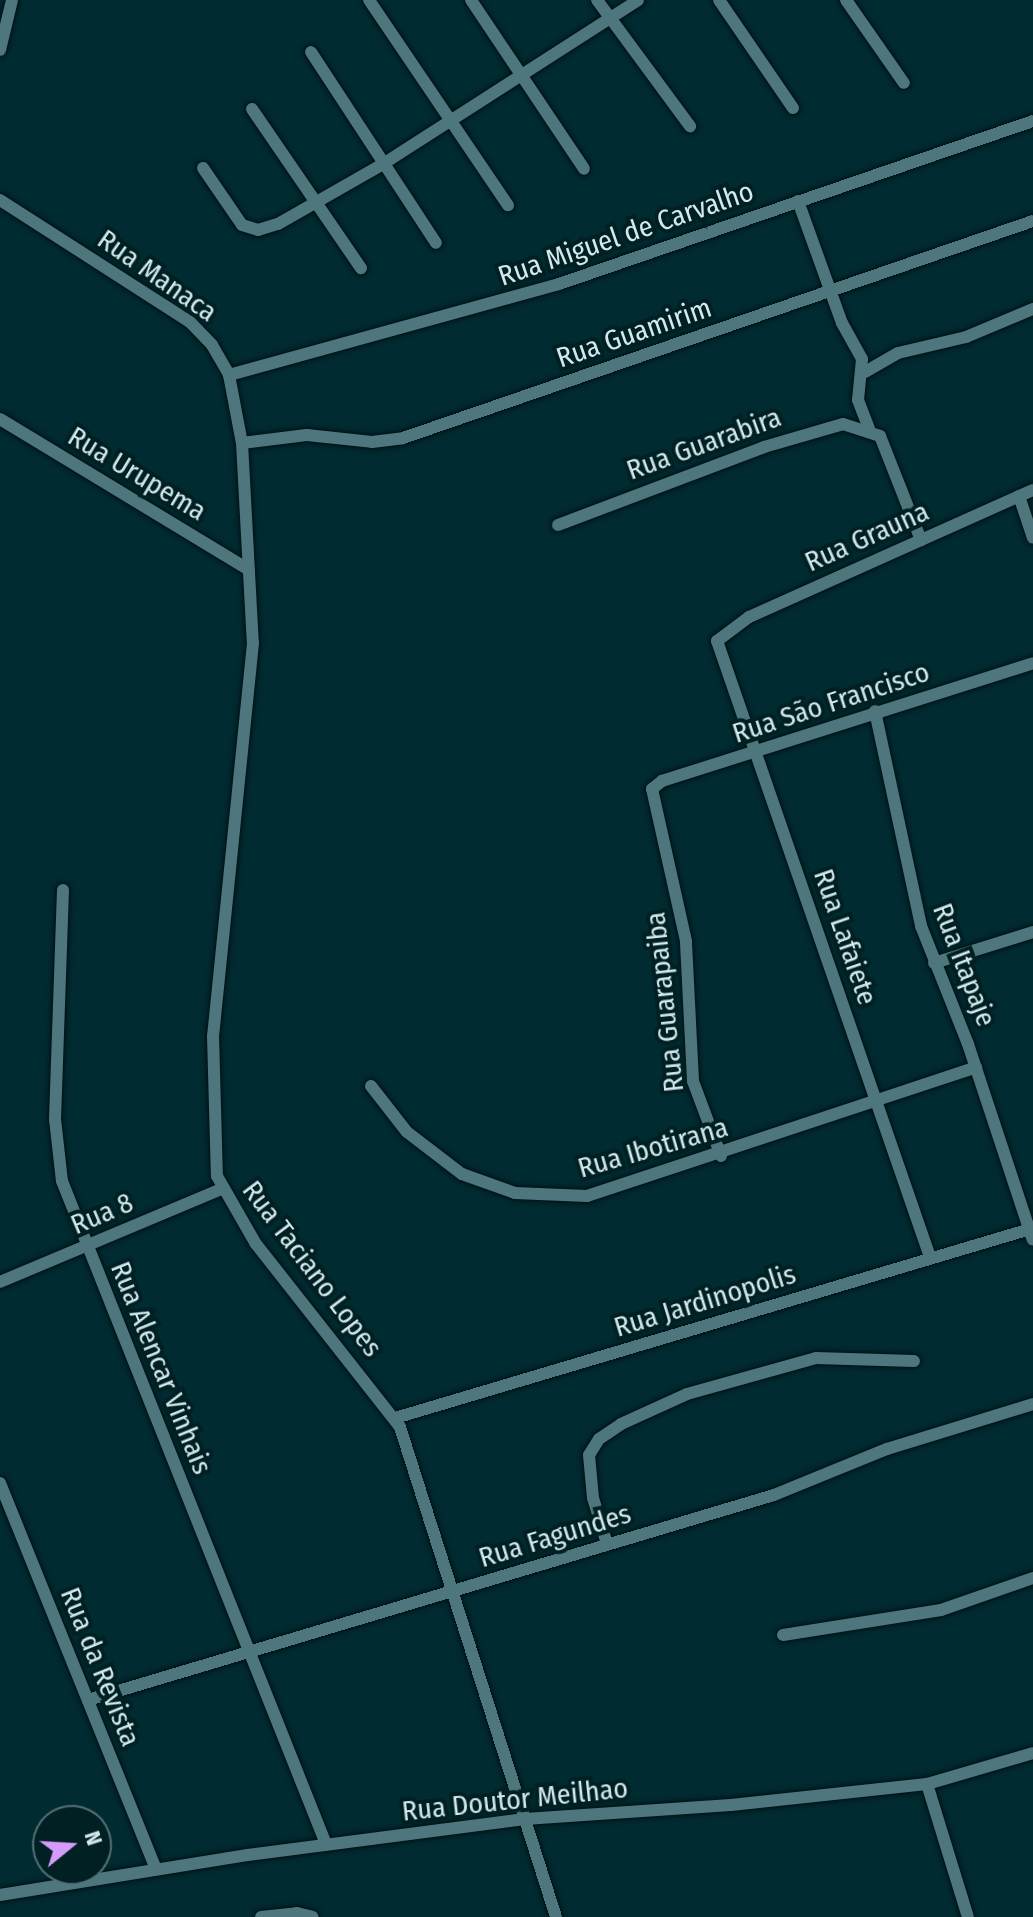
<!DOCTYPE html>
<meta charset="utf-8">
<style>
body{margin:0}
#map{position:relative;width:1033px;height:1917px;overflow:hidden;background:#002b30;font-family:"Fira Sans Condensed",sans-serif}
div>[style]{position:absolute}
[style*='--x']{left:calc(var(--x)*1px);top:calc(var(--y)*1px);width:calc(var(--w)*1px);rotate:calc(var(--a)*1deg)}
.roads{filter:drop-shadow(0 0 2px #001114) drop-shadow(0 0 2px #001114)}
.minor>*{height:12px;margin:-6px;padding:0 6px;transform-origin:6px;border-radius:6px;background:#4d777d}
span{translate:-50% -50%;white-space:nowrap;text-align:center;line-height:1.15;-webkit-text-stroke:8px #002024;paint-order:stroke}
.street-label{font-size:28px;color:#d3e9ec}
.north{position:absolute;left:32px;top:1805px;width:80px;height:80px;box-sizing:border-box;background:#002024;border:2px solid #547074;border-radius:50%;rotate:72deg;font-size:22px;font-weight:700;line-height:32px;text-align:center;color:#d3e9ec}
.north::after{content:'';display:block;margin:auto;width:28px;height:36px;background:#d59bfa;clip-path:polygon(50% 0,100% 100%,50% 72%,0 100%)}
</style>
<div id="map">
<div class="roads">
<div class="minor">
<i style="--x:369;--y:0;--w:248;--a:55.9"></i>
<i style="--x:471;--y:0;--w:203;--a:56.2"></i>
<i style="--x:597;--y:0;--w:157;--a:53.6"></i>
<i style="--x:719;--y:0;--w:131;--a:55.6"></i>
<i style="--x:846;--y:0;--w:101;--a:55.1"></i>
<i style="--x:0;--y:50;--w:51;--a:-76.5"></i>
<i style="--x:311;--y:52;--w:228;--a:56.8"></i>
<i style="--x:252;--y:109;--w:193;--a:55.6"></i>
<i style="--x:203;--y:168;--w:69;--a:55.6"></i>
<i style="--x:242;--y:225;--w:17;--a:17"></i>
<i style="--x:258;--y:230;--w:21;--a:-17"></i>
<i style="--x:278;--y:224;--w:121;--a:-29.7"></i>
<i style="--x:383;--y:164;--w:303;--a:-32.7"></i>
<i style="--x:0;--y:200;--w:226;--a:32.7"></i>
<i style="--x:190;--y:322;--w:32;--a:46"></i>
<i style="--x:212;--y:345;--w:34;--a:60"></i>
<i style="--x:229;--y:375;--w:69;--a:79.2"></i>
<i style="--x:242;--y:443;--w:200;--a:86.9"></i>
<i style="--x:253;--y:643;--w:395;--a:95.8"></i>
<i style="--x:213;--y:1036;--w:140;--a:88.4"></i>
<i style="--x:217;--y:1176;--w:78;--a:60.2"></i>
<i style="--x:256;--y:1244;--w:233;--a:51.8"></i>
<i style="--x:400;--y:1427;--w:514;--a:72.34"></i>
<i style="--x:798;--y:201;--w:130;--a:70.2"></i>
<i style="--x:842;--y:323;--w:41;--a:60.9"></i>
<i style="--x:862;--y:359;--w:41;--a:95.6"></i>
<i style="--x:858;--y:400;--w:31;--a:69"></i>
<i style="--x:865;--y:372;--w:38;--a:-30"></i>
<i style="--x:898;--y:353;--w:70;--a:-13.2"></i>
<i style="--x:966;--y:337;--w:73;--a:-22.7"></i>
<i style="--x:229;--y:375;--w:342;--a:-15.4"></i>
<i style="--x:559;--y:284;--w:501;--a:-18.98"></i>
<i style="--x:0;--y:419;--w:291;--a:31.2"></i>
<i style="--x:242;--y:443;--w:65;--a:-7"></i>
<i style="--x:307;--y:435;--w:65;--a:6.1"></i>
<i style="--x:372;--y:442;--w:31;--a:-7"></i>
<i style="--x:403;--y:438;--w:666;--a:-19.01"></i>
<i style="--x:1019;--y:496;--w:44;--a:71.6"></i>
<i style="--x:558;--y:525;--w:220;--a:-20.7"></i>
<i style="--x:764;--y:447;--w:82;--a:-16.2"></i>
<i style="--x:843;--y:424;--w:39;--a:18"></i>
<i style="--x:880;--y:436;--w:112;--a:68.5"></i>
<i style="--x:875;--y:711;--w:220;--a:77.9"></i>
<i style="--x:921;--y:926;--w:127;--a:68.3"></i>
<i style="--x:968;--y:1044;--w:206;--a:71.7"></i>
<i style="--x:63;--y:890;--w:229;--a:92"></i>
<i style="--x:55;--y:1119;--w:62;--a:83.6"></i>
<i style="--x:62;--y:1181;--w:714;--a:68.29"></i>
<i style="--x:934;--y:963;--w:104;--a:-17.4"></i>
<i style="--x:371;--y:1086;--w:58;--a:52"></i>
<i style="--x:407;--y:1132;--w:69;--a:37.4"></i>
<i style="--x:462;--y:1174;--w:56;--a:19.7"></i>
<i style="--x:515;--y:1193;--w:72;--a:2.4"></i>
<i style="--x:587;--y:1196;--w:410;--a:-18.3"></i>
<i style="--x:721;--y:1156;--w:80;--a:-110.5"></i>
<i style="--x:693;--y:1081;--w:140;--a:-92.9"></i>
<i style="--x:686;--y:941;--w:156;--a:-102.6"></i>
<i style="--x:652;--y:789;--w:13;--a:-39"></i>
<i style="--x:662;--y:781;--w:389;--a:-17.6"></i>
<i style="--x:930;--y:1257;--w:652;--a:-109.07"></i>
<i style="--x:717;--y:641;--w:40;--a:-37"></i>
<i style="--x:749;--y:617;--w:311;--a:-24.1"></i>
<i style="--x:0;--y:1282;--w:240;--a:-22.8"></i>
<i style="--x:395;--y:1418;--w:663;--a:-16.57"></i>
<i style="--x:0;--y:1483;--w:416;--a:68"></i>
<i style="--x:607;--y:1544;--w:48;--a:-106.9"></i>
<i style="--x:593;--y:1498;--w:43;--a:-95.3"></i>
<i style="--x:589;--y:1455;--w:19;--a:-58"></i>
<i style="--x:599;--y:1439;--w:27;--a:-34"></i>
<i style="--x:621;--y:1424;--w:72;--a:-24.4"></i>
<i style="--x:687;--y:1394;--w:134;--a:-15.6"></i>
<i style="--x:816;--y:1358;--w:98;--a:1.8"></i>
<i style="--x:783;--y:1635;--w:160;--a:-9"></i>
<i style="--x:941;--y:1610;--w:97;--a:-19.2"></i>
<i style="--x:88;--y:1700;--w:716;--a:-16.64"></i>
<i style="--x:774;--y:1495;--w:122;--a:-22.2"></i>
<i style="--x:887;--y:1449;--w:153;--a:-17.1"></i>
<i style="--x:927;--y:1784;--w:139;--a:72.9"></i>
<i style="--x:0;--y:1895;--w:251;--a:-9.2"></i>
<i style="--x:248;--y:1855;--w:279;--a:-7.4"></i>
<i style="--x:525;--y:1819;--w:206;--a:-3.9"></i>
<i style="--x:731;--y:1805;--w:197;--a:-6.1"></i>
<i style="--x:927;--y:1784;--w:110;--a:-16.3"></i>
<i style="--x:261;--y:1917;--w:36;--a:-6"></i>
<i style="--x:297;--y:1913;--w:16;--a:14"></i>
</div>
</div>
<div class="street-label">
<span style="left:626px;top:234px;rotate:-19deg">Rua Miguel de Carvalho</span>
<span style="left:157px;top:276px;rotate:35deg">Rua Manaca</span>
<span style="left:634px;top:333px;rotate:-19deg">Rua Guamirim</span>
<span style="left:704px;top:444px;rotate:-20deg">Rua Guarabira</span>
<span style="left:137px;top:474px;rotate:31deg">Rua Urupema</span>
<span style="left:867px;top:537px;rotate:-24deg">Rua Grauna</span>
<span style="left:831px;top:703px;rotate:-18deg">Rua São Francisco</span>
<span style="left:845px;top:937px;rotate:71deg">Rua Lafaiete</span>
<span style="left:964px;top:965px;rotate:69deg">Rua Itapaje</span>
<span style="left:665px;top:1002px;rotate:-96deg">Rua Guarapaiba</span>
<span style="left:653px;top:1148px;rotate:-16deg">Rua Ibotirana</span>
<span style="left:102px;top:1214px;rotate:-23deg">Rua 8</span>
<span style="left:312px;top:1269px;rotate:53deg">Rua Taciano Lopes</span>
<span style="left:705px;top:1301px;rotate:-17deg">Rua Jardinopolis</span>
<span style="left:161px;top:1368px;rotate:68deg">Rua Alencar Vinhais</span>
<span style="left:555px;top:1536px;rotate:-17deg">Rua Fagundes</span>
<span style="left:100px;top:1667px;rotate:68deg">Rua da Revista</span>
<span style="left:515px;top:1800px;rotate:-6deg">Rua Doutor Meilhao</span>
</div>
<div class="north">N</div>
</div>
